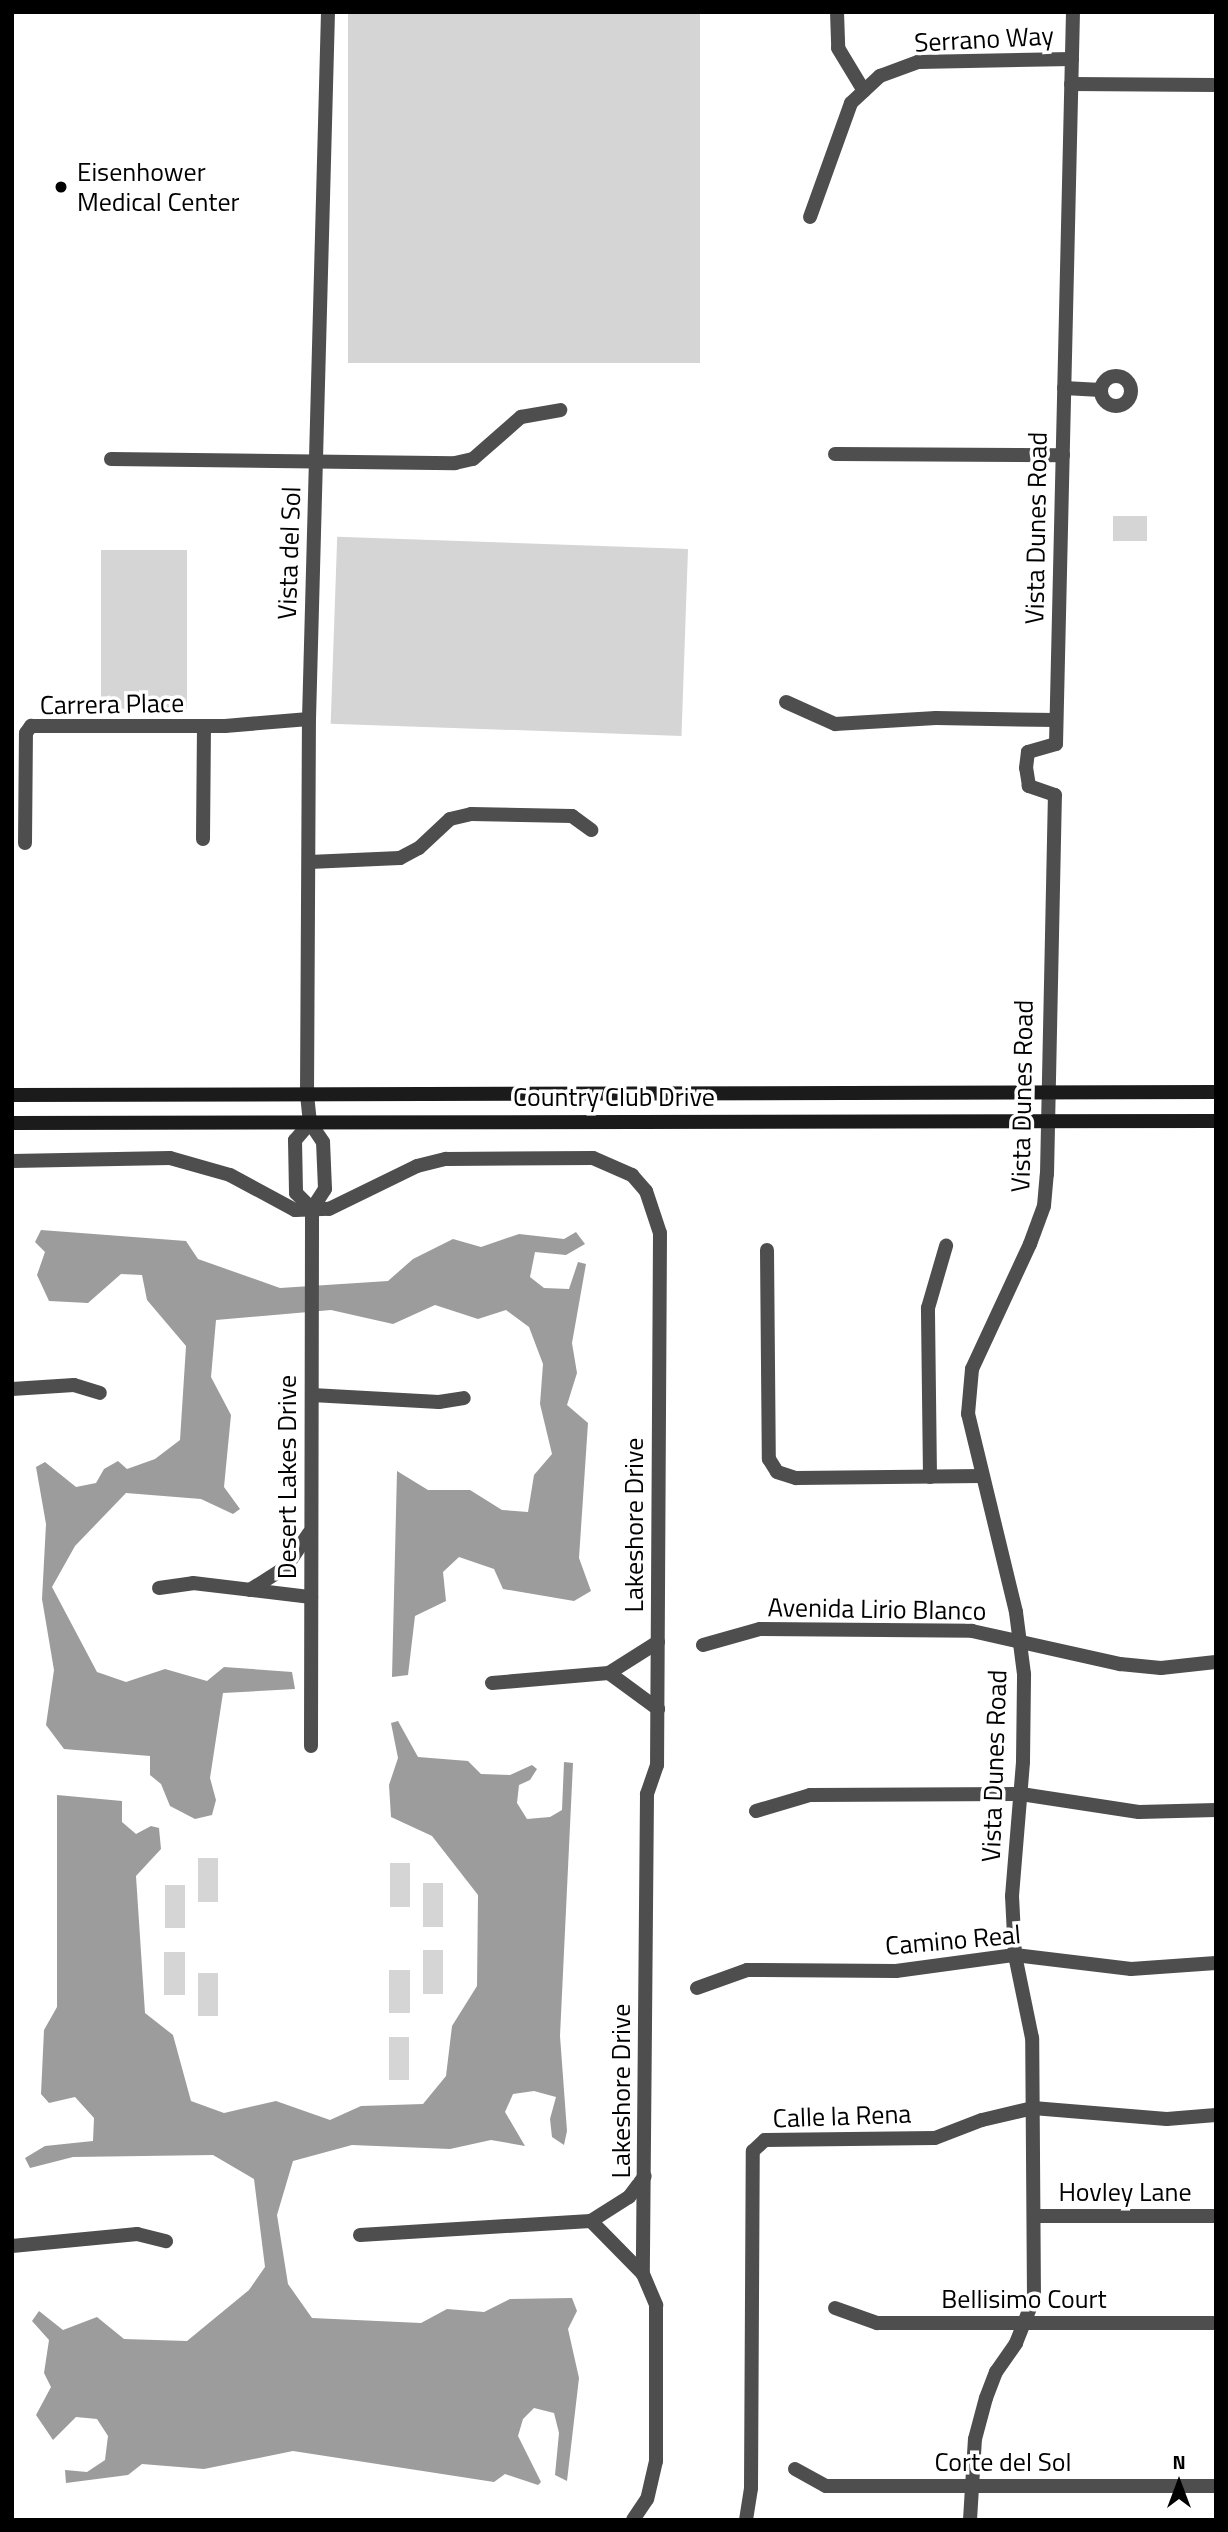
<!DOCTYPE html>
<style>
body{margin:0}
#map{position:relative;width:1228px;height:2532px;overflow:hidden;background:#fff;font-family:"Titillium Web",sans-serif}
div>[style]{position:absolute}
[style*='--x']{left:calc(var(--x)*1px);top:calc(var(--y)*1px);width:calc(var(--w)*1px);rotate:calc(var(--a)*1deg)}
.green>*{inset:0;background:#d5d5d5;transform-origin:0 0}
.water>*{inset:0;background:#9c9c9c}
.street>*{height:14px;margin:-7px;padding:0 7px;transform-origin:7px;border-radius:7px;background:#4e4e4e}
.street>.ring{margin:-7px;padding:0;box-sizing:content-box;background:none;border:14px solid #4e4e4e;border-radius:50%}
.secondary>*{height:14px;margin:-7px;padding:0 7px;transform-origin:7px;border-radius:7px;background:#1b1b1b}
.dots>*{width:19px;height:19px;translate:-50% -50%;box-sizing:border-box;border:4px solid #fff;border-radius:50%}
span{translate:-50% -50%;white-space:nowrap;text-align:center;line-height:1.15;-webkit-text-stroke:7px #fff;paint-order:stroke}
.street-label{font-size:26px;color:#000}
.poi-label{font-size:26px;color:#000}
.left{translate:0 -50%;text-align:left}
.frame{position:absolute;inset:0;border:14px solid #000;pointer-events:none}
.north{position:absolute;left:1144px;top:2448px;width:70px;height:70px;-webkit-text-stroke:5px #fff;paint-order:stroke;rotate:0deg;font-size:19px;font-weight:700;line-height:28px;text-align:center;color:#000}
.north::after{content:'';display:block;margin:auto;width:24px;height:32px;background:#000;clip-path:polygon(50% 0,100% 100%,50% 72%,0 100%)}
</style>
<div id="map">
<div class="green">
<i style="left:348px;top:12px;width:352px;height:351px"></i>
<i style="left:1147px;top:516px;width:25px;height:34px;rotate:90deg"></i>
<i style="left:688px;top:549px;width:187px;height:351px;rotate:92deg"></i>
<i style="left:101px;top:550px;width:86px;height:159px"></i>
<i style="left:198px;top:1858px;width:20px;height:44px"></i>
<i style="left:390px;top:1863px;width:20px;height:44px"></i>
<i style="left:423px;top:1883px;width:20px;height:44px"></i>
<i style="left:165px;top:1885px;width:20px;height:43px"></i>
<i style="left:423px;top:1950px;width:20px;height:44px"></i>
<i style="left:164px;top:1952px;width:21px;height:43px"></i>
<i style="left:389px;top:1970px;width:21px;height:43px"></i>
<i style="left:198px;top:1973px;width:20px;height:43px"></i>
<i style="left:389px;top:2037px;width:20px;height:43px"></i>
</div>
<div class="water">
<i style="clip-path:polygon(41px 1230px,186px 1241px,198px 1259px,280px 1288px,388px 1281px,413px 1259px,453px 1239px,481px 1247px,519px 1234px,564px 1239px,576px 1232px,585px 1244px,566px 1255px,535px 1252px,530px 1277px,544px 1288px,569px 1289px,578px 1262px,586px 1264px,572px 1343px,577px 1373px,567px 1405px,588px 1423px,579px 1558px,591px 1591px,574px 1601px,503px 1589px,494px 1569px,459px 1557px,443px 1572px,446px 1601px,415px 1616px,408px 1675px,392px 1677px,397px 1471px,428px 1490px,470px 1490px,502px 1510px,528px 1512px,534px 1475px,552px 1454px,540px 1404px,543px 1364px,529px 1327px,506px 1310px,478px 1319px,435px 1305px,393px 1324px,331px 1310px,216px 1320px,211px 1377px,231px 1415px,224px 1487px,240px 1509px,233px 1514px,201px 1499px,126px 1493px,75px 1546px,52px 1587px,97px 1672px,126px 1682px,165px 1669px,207px 1681px,224px 1667px,292px 1672px,295px 1689px,223px 1693px,210px 1778px,216px 1800px,212px 1815px,195px 1819px,170px 1806px,161px 1784px,150px 1775px,150px 1756px,64px 1749px,46px 1725px,54px 1670px,42px 1599px,46px 1524px,36px 1467px,45px 1462px,76px 1487px,96px 1483px,104px 1469px,118px 1461px,127px 1469px,155px 1459px,180px 1440px,186px 1346px,147px 1300px,142px 1275px,121px 1274px,88px 1303px,49px 1301px,37px 1275px,45px 1252px,35px 1242px)"></i>
<i style="clip-path:polygon(398px 1721px,418px 1757px,468px 1761px,481px 1774px,510px 1775px,532px 1765px,537px 1769px,530px 1780px,519px 1785px,517px 1803px,527px 1819px,550px 1817px,562px 1810px,564px 1762px,573px 1763px,560px 2036px,567px 2131px,564px 2145px,552px 2137px,550px 2119px,556px 2097px,534px 2091px,513px 2094px,505px 2112px,525px 2146px,491px 2140px,450px 2149px,352px 2145px,293px 2161px,277px 2215px,288px 2284px,312px 2318px,421px 2323px,447px 2309px,484px 2312px,510px 2299px,572px 2298px,577px 2311px,568px 2329px,579px 2378px,567px 2481px,555px 2475px,559px 2433px,554px 2413px,534px 2408px,523px 2419px,518px 2436px,541px 2482px,538px 2485px,505px 2474px,494px 2482px,293px 2451px,204px 2469px,142px 2464px,128px 2475px,66px 2483px,65px 2470px,87px 2472px,105px 2460px,108px 2436px,97px 2419px,76px 2417px,53px 2440px,36px 2415px,51px 2387px,44px 2373px,49px 2340px,32px 2321px,39px 2311px,63px 2330px,97px 2317px,124px 2339px,187px 2341px,249px 2290px,265px 2267px,254px 2179px,213px 2155px,73px 2157px,30px 2168px,25px 2158px,45px 2146px,93px 2141px,94px 2118px,75px 2097px,49px 2103px,41px 2094px,44px 2030px,57px 2007px,57px 1795px,122px 1801px,122px 1822px,136px 1834px,151px 1826px,159px 1828px,161px 1849px,136px 1876px,145px 2013px,173px 2035px,191px 2101px,224px 2113px,276px 2101px,330px 2120px,361px 2106px,423px 2104px,446px 2076px,452px 2026px,477px 1986px,478px 1895px,432px 1836px,391px 1817px,389px 1785px,398px 1758px,391px 1723px)"></i>
</div>
<div class="street">
<i style="--x:837;--y:12;--w:36;--a:88"></i>
<i style="--x:838;--y:48;--w:50;--a:58.8"></i>
<i style="--x:1071;--y:84;--w:145;--a:0.4"></i>
<i style="--x:810;--y:217;--w:121;--a:-70.2"></i>
<i style="--x:851;--y:103;--w:40;--a:-43"></i>
<i style="--x:880;--y:76;--w:40;--a:-20.2"></i>
<i style="--x:918;--y:62;--w:154;--a:-1.1"></i>
<i class="ring" style="left:1101px;top:376px;width:16px;height:16px"></i>
<i style="--x:1064;--y:388;--w:37;--a:3"></i>
<i style="--x:835;--y:454;--w:228;--a:0.3"></i>
<i style="--x:111;--y:459;--w:344;--a:0.7"></i>
<i style="--x:455;--y:463;--w:18;--a:-13"></i>
<i style="--x:473;--y:459;--w:64;--a:-41.2"></i>
<i style="--x:521;--y:417;--w:40;--a:-10"></i>
<i style="--x:786;--y:702;--w:54;--a:24.2"></i>
<i style="--x:835;--y:724;--w:101;--a:-3.4"></i>
<i style="--x:936;--y:718;--w:120;--a:1"></i>
<i style="--x:203;--y:839;--w:113;--a:-89.5"></i>
<i style="--x:25;--y:843;--w:110;--a:-89.5"></i>
<i style="--x:26;--y:733;--w:9;--a:-54"></i>
<i style="--x:31;--y:726;--w:194;--a:0"></i>
<i style="--x:225;--y:726;--w:84;--a:-4.8"></i>
<i style="--x:309;--y:862;--w:91;--a:-2.5"></i>
<i style="--x:400;--y:858;--w:21;--a:-28"></i>
<i style="--x:419;--y:848;--w:42;--a:-43.1"></i>
<i style="--x:450;--y:819;--w:22;--a:-13"></i>
<i style="--x:471;--y:814;--w:101;--a:1.1"></i>
<i style="--x:572;--y:816;--w:24;--a:36"></i>
<i style="--x:310;--y:1123;--w:23;--a:131"></i>
<i style="--x:295;--y:1140;--w:53;--a:88.9"></i>
<i style="--x:296;--y:1193;--w:23;--a:45"></i>
<i style="--x:12;--y:1161;--w:158;--a:-1.1"></i>
<i style="--x:170;--y:1158;--w:62;--a:15.8"></i>
<i style="--x:230;--y:1175;--w:74;--a:28.3"></i>
<i style="--x:295;--y:1210;--w:34;--a:-2"></i>
<i style="--x:329;--y:1209;--w:98;--a:-26"></i>
<i style="--x:417;--y:1166;--w:30;--a:-14"></i>
<i style="--x:446;--y:1159;--w:147;--a:-0.4"></i>
<i style="--x:593;--y:1158;--w:43;--a:23.6"></i>
<i style="--x:632;--y:1175;--w:21;--a:49"></i>
<i style="--x:646;--y:1191;--w:44;--a:71.6"></i>
<i style="--x:660;--y:1233;--w:532;--a:90.32"></i>
<i style="--x:657;--y:1765;--w:31;--a:109"></i>
<i style="--x:647;--y:1794;--w:480;--a:90.5"></i>
<i style="--x:643;--y:2274;--w:34;--a:67"></i>
<i style="--x:656;--y:2305;--w:156;--a:90"></i>
<i style="--x:656;--y:2461;--w:39;--a:103"></i>
<i style="--x:647;--y:2499;--w:25;--a:124"></i>
<i style="--x:767;--y:1250;--w:209;--a:89.5"></i>
<i style="--x:769;--y:1459;--w:15;--a:58"></i>
<i style="--x:777;--y:1472;--w:20;--a:18"></i>
<i style="--x:796;--y:1478;--w:186;--a:-0.6"></i>
<i style="--x:12;--y:1389;--w:62;--a:-3.7"></i>
<i style="--x:74;--y:1385;--w:27;--a:17"></i>
<i style="--x:312;--y:1395;--w:127;--a:3.2"></i>
<i style="--x:439;--y:1402;--w:25;--a:-9"></i>
<i style="--x:930;--y:1477;--w:169;--a:-90.7"></i>
<i style="--x:928;--y:1308;--w:65;--a:-73.8"></i>
<i style="--x:159;--y:1588;--w:34;--a:-8"></i>
<i style="--x:193;--y:1583;--w:119;--a:6.8"></i>
<i style="--x:250;--y:1590;--w:43;--a:-32.6"></i>
<i style="--x:286;--y:1567;--w:41;--a:-55.9"></i>
<i style="--x:703;--y:1645;--w:59;--a:-15.7"></i>
<i style="--x:760;--y:1629;--w:212;--a:0.5"></i>
<i style="--x:972;--y:1631;--w:152;--a:12.6"></i>
<i style="--x:1120;--y:1664;--w:41;--a:5.6"></i>
<i style="--x:1161;--y:1668;--w:55;--a:-6.2"></i>
<i style="--x:609;--y:1673;--w:61;--a:36.3"></i>
<i style="--x:492;--y:1683;--w:117;--a:-4.9"></i>
<i style="--x:609;--y:1673;--w:58;--a:-32.3"></i>
<i style="--x:311;--y:1746;--w:537;--a:-89.89"></i>
<i style="--x:312;--y:1209;--w:24;--a:-57"></i>
<i style="--x:325;--y:1189;--w:47;--a:-92.4"></i>
<i style="--x:323;--y:1142;--w:23;--a:-124"></i>
<i style="--x:310;--y:1123;--w:28;--a:-96"></i>
<i style="--x:307;--y:1095;--w:376;--a:-89.7"></i>
<i style="--x:309;--y:719;--w:707;--a:-88.46"></i>
<i style="--x:756;--y:1811;--w:56;--a:-16.5"></i>
<i style="--x:810;--y:1795;--w:211;--a:-0.3"></i>
<i style="--x:1021;--y:1794;--w:119;--a:8.7"></i>
<i style="--x:1139;--y:1812;--w:77;--a:-1.5"></i>
<i style="--x:697;--y:1988;--w:53;--a:-19.8"></i>
<i style="--x:747;--y:1970;--w:149;--a:0.4"></i>
<i style="--x:896;--y:1971;--w:120;--a:-7.7"></i>
<i style="--x:1015;--y:1955;--w:117;--a:6.9"></i>
<i style="--x:1131;--y:1969;--w:85;--a:-4"></i>
<i style="--x:1034;--y:2216;--w:182;--a:0"></i>
<i style="--x:591;--y:2221;--w:74;--a:45.5"></i>
<i style="--x:360;--y:2235;--w:231;--a:-3.5"></i>
<i style="--x:591;--y:2221;--w:45;--a:-32.3"></i>
<i style="--x:629;--y:2197;--w:26;--a:-53"></i>
<i style="--x:12;--y:2246;--w:126;--a:-5.5"></i>
<i style="--x:137;--y:2234;--w:30;--a:14"></i>
<i style="--x:835;--y:2308;--w:45;--a:19.7"></i>
<i style="--x:877;--y:2323;--w:339;--a:0"></i>
<i style="--x:795;--y:2469;--w:35;--a:29"></i>
<i style="--x:826;--y:2486;--w:390;--a:0"></i>
<i style="--x:746;--y:2520;--w:32;--a:-81"></i>
<i style="--x:751;--y:2488;--w:337;--a:-89.7"></i>
<i style="--x:753;--y:2151;--w:16;--a:-43"></i>
<i style="--x:765;--y:2140;--w:170;--a:-0.7"></i>
<i style="--x:935;--y:2138;--w:50;--a:-21"></i>
<i style="--x:982;--y:2120;--w:52;--a:-13.2"></i>
<i style="--x:1033;--y:2108;--w:134;--a:4.7"></i>
<i style="--x:1167;--y:2119;--w:49;--a:-4.7"></i>
<i style="--x:970;--y:2520;--w:81;--a:-86.5"></i>
<i style="--x:975;--y:2439;--w:42;--a:-75"></i>
<i style="--x:986;--y:2398;--w:28;--a:-69"></i>
<i style="--x:996;--y:2372;--w:35;--a:-55"></i>
<i style="--x:1016;--y:2343;--w:48;--a:-68.2"></i>
<i style="--x:1034;--y:2298;--w:260;--a:-90.4"></i>
<i style="--x:1032;--y:2038;--w:85;--a:-101.6"></i>
<i style="--x:1015;--y:1955;--w:59;--a:-92.9"></i>
<i style="--x:1012;--y:1896;--w:135;--a:-85.3"></i>
<i style="--x:1023;--y:1761;--w:87;--a:-89.3"></i>
<i style="--x:1024;--y:1674;--w:63;--a:-97.4"></i>
<i style="--x:1016;--y:1612;--w:204;--a:-103.6"></i>
<i style="--x:968;--y:1414;--w:45;--a:-84.9"></i>
<i style="--x:972;--y:1369;--w:138;--a:-65.1"></i>
<i style="--x:1030;--y:1244;--w:40;--a:-69.8"></i>
<i style="--x:1044;--y:1206;--w:32;--a:-85"></i>
<i style="--x:1047;--y:1174;--w:379;--a:-88.8"></i>
<i style="--x:1055;--y:795;--w:28;--a:-161"></i>
<i style="--x:1029;--y:786;--w:18;--a:-99"></i>
<i style="--x:1026;--y:768;--w:16;--a:-83"></i>
<i style="--x:1028;--y:752;--w:29;--a:-16"></i>
<i style="--x:1056;--y:744;--w:732;--a:-88.67"></i>
</div>
<div class="secondary">
<i style="--x:12;--y:1095;--w:1204;--a:-0.14"></i>
<i style="--x:12;--y:1123;--w:1204;--a:-0.1"></i>
</div>
<div class="dots">
<i style="left:61px;top:187px;background:#000"></i>
</div>
<div class="street-label">
<span style="left:984px;top:39px;rotate:-3deg">Serrano Way</span>
<span style="left:1036px;top:528px;rotate:-89deg">Vista Dunes Road</span>
<span style="left:289px;top:553px;rotate:-88deg">Vista del Sol</span>
<span style="left:112px;top:704px;rotate:-1deg">Carrera Place</span>
<span style="left:1022px;top:1096px;rotate:-89deg">Vista Dunes Road</span>
<span style="left:614px;top:1097px">Country Club Drive</span>
<span style="left:287px;top:1477px;rotate:-90deg">Desert Lakes Drive</span>
<span style="left:634px;top:1525px;rotate:-90deg">Lakeshore Drive</span>
<span style="left:877px;top:1609px;rotate:1deg">Avenida Lirio Blanco</span>
<span style="left:994px;top:1766px;rotate:-88deg">Vista Dunes Road</span>
<span style="left:953px;top:1940px;rotate:-5deg">Camino Real</span>
<span style="left:621px;top:2091px;rotate:-90deg">Lakeshore Drive</span>
<span style="left:842px;top:2116px;rotate:-2deg">Calle la Rena</span>
<span style="left:1125px;top:2192px">Hovley Lane</span>
<span style="left:1024px;top:2299px">Bellisimo Court</span>
<span style="left:1003px;top:2462px">Corte del Sol</span>
</div>
<div class="poi-label">
<span class="left" style="left:77px;top:187px">Eisenhower<br>Medical Center</span>
</div>
<div class="frame"></div>
<div class="north">N</div>
</div>
